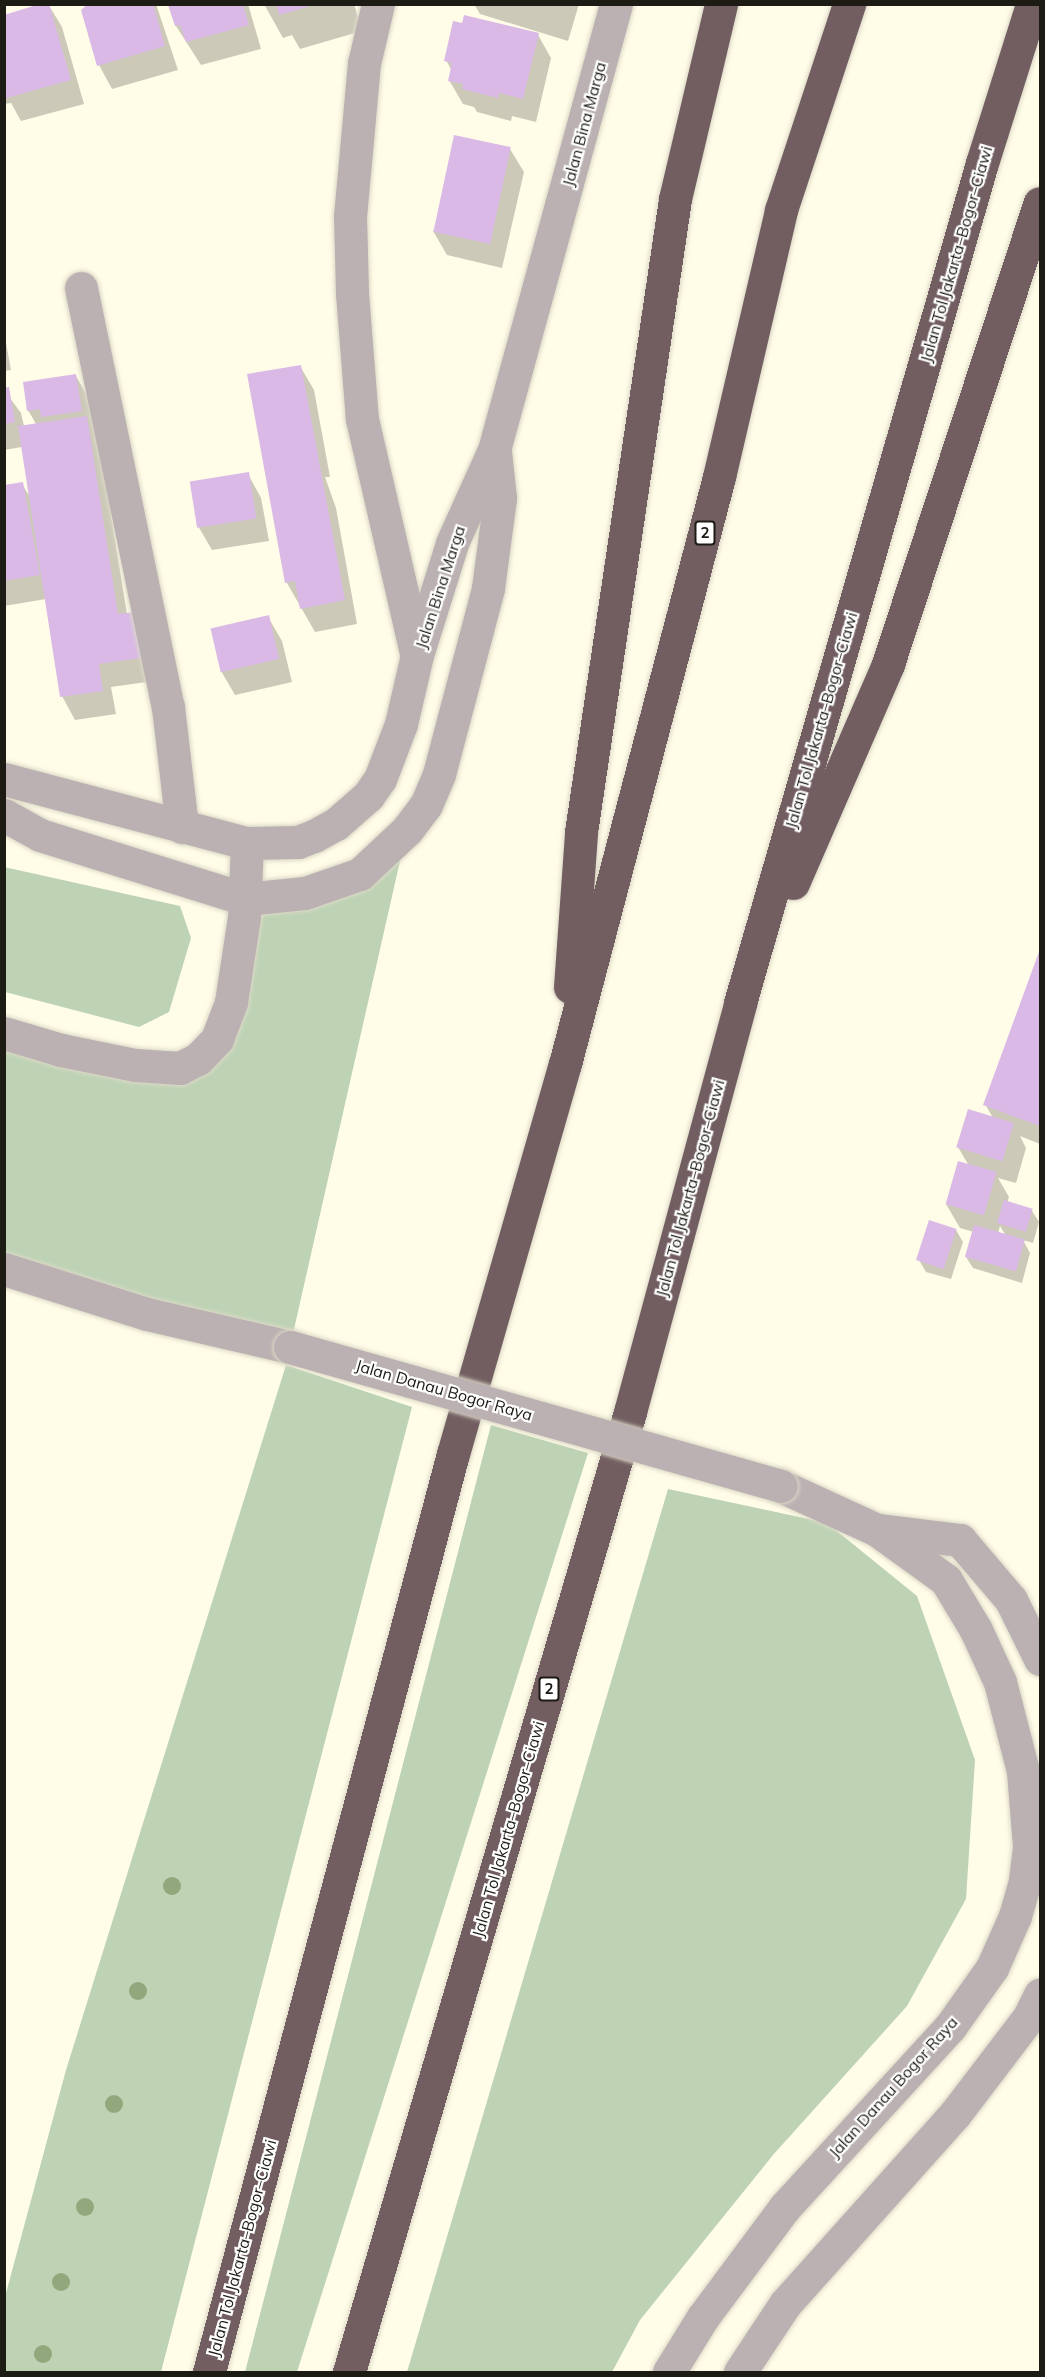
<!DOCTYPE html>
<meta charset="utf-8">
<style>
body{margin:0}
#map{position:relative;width:1045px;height:2377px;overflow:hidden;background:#fffce8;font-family:Mulish,sans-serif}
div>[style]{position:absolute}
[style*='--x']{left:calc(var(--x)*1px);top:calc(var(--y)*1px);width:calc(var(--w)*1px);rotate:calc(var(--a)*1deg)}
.green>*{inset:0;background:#bdd3b4}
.shadow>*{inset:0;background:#0003}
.building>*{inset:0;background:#dab9e7;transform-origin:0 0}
.roads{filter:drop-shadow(0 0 2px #dbd8c6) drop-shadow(0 0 2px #dbd8c6)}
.minor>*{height:33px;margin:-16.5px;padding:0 16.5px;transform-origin:16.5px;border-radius:16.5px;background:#bbb1b2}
.highway>*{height:33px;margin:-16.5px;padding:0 16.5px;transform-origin:16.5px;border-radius:16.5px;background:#725e61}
.bridges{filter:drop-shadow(0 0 2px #dbd8c6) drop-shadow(0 0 2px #dbd8c6)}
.minor-bridge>*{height:33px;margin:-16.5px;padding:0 16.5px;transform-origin:16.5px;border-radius:16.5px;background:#bbb1b2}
.trees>*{width:18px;height:18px;margin:-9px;border-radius:50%;background:#92a77c}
span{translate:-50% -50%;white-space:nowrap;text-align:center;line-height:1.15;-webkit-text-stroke:4.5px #fff;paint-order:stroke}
.shield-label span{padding:2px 4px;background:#fff;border:2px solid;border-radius:4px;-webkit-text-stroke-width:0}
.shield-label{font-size:15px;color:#1c1b14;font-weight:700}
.street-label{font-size:16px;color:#1c1b14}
.frame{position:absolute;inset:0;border:6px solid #1c1b14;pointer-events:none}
</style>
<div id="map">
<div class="green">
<i style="clip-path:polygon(407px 830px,290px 1347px,5px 1269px,5px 1033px,198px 1059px,245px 899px,350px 880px)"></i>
<i style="clip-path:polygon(4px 867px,180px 906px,191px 938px,169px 1012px,139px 1027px,5px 992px)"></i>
<i style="clip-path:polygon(286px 1365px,412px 1407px,161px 2372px,5px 2372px,5px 2297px,66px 2070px)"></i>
<i style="clip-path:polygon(491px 1425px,588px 1453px,297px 2372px,245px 2372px)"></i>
<i style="clip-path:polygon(668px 1489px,827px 1523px,917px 1596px,975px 1760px,966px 1899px,907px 2006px,773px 2155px,640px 2320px,612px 2372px,407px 2372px)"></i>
</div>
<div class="shadow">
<i style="clip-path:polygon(48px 4px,62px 27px,84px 104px,21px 121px,11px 103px,4px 104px,4px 16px)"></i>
<i style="clip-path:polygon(90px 4px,156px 4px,178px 70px,112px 89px,99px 65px)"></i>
<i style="clip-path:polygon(170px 4px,248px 4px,261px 49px,201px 65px,176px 26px)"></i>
<i style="clip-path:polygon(264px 4px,354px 4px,362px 31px,300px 49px,292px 35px,283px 38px)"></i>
<i style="clip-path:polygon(474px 4px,579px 4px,568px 41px,480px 14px)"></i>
<i style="clip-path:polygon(538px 35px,551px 58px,536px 122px,512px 116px,511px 121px,477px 112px,474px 107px,463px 104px,449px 80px,452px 71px,446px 60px)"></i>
<i style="clip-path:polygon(510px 149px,524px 172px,502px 268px,447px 255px,433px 231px)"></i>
<i style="clip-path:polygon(4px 332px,11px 370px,4px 371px)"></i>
<i style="clip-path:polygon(300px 366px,314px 390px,330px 477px,325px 477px,336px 508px,357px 624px,315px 632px,287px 583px)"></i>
<i style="clip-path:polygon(76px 376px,89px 399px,99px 441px,127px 614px,168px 679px,111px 687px,116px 714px,75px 720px,62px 696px,46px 599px,4px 606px,4px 487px,22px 484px,30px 497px,22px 447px,4px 450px,4px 390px,21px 413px,24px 426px,36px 424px,28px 410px)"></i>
<i style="clip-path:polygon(248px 474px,261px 498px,269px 541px,212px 550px,198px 526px)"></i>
<i style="clip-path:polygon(268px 617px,282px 641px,292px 682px,235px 695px,221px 671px)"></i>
<i style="clip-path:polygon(evenodd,1040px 953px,1040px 1144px,1020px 1136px,1026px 1148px,1016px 1183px,998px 1178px,1009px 1197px,1007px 1203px,1032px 1211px,1039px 1222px,1033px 1243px,1023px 1240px,1030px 1253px,1022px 1283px,973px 1268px,966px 1257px,974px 1232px,960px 1228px,946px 1204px,969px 1166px,958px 1147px,993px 1118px,985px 1104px,1040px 953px,1000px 1226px,1006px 1236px,998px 1234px,1000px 1226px)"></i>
<i style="clip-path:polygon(956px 1230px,963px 1242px,951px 1279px,926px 1272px,919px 1260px)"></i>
</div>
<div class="building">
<i style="clip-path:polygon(40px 4px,49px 4px,71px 80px,6px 98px,4px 15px)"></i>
<i style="clip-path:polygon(88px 4px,153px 4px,165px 46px,97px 66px,81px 10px)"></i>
<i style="clip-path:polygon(276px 4px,314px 4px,314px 5px,279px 15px)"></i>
<i style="clip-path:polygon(168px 5px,243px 5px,249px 25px,186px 42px,180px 25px,175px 26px)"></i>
<i style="clip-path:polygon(464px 15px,539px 33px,523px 99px,499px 93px,498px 98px,462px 89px,463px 84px,448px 81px,452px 63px,444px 61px,453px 21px,462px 23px)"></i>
<i style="left:454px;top:135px;width:58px;height:99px;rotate:12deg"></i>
<i style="clip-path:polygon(301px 365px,345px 600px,300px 609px,295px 581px,285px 583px,247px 374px)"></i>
<i style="clip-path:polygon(76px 374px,82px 411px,41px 417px,40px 409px,27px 411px,23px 382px)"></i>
<i style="clip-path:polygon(9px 387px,15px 422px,4px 424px,4px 388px)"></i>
<i style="clip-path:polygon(87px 416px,118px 614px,148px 610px,155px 656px,99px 664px,103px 691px,60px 697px,18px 426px)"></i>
<i style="left:249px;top:472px;width:47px;height:60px;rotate:81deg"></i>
<i style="clip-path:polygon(23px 482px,40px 575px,4px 581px,4px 485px)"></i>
<i style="left:269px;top:615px;width:45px;height:60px;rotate:77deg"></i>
<i style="clip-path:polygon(1040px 949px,1040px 1126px,983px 1105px)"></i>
<i style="left:968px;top:1109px;width:48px;height:40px;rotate:17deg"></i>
<i style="left:958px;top:1161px;width:40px;height:45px;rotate:16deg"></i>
<i style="left:1004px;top:1200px;width:30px;height:24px;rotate:17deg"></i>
<i style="left:929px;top:1220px;width:29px;height:42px;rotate:18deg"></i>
<i style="left:974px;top:1225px;width:53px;height:33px;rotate:16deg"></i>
</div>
<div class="roads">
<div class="minor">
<i style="--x:378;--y:4;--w:61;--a:103.3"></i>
<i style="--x:364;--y:63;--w:154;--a:95.2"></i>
<i style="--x:350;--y:216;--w:77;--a:88.5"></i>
<i style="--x:352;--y:293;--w:126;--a:85.5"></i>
<i style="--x:362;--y:419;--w:240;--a:77"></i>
<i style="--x:81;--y:288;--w:428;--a:78.3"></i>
<i style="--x:168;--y:707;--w:121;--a:83.3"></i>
<i style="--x:4;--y:779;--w:251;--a:14.8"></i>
<i style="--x:247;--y:843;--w:51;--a:-1.1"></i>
<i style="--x:298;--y:842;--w:17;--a:-21"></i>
<i style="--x:314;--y:836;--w:25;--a:-29"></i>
<i style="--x:336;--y:824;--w:43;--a:-41.2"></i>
<i style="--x:368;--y:796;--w:21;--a:-55"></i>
<i style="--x:380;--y:779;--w:59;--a:-69.1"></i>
<i style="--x:401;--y:724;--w:71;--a:-76.9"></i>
<i style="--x:417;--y:655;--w:117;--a:-72.6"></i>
<i style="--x:452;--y:543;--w:102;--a:-65.7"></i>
<i style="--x:494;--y:450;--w:462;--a:-74.7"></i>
<i style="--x:4;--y:815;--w:41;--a:29.1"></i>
<i style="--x:40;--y:835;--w:215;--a:17.3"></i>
<i style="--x:245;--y:899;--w:60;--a:-5.7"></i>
<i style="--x:305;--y:893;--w:58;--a:-19.1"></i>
<i style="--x:360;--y:874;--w:64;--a:-43.1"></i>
<i style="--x:407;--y:830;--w:31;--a:-53"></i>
<i style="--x:426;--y:805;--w:34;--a:-67"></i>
<i style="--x:439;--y:774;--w:192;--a:-75.2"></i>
<i style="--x:488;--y:588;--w:91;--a:-82.4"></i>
<i style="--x:500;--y:498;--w:46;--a:-96.2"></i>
<i style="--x:4;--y:1033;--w:59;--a:16.6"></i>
<i style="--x:61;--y:1050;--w:76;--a:11.5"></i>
<i style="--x:135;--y:1065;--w:45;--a:3.8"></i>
<i style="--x:180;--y:1068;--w:20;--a:-27"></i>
<i style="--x:198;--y:1059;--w:28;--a:-46"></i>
<i style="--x:217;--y:1039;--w:40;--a:-69"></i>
<i style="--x:231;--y:1002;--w:86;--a:-81.3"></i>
<i style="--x:244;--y:917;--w:74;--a:-87.7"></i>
<i style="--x:4;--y:1269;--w:150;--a:17.5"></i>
<i style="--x:147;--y:1314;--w:147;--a:13"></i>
<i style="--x:878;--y:1530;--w:83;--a:7"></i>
<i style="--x:960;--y:1540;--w:79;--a:49.6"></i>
<i style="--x:1011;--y:1600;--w:66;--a:63.8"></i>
<i style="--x:669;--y:2372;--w:65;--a:-58.3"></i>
<i style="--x:703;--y:2317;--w:137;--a:-53.3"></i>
<i style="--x:785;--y:2207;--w:244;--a:-47.5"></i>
<i style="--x:950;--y:2027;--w:72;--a:-54.6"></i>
<i style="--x:992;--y:1968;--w:57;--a:-66.1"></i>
<i style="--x:1015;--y:1916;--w:37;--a:-74"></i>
<i style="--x:1025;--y:1880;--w:34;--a:-83"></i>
<i style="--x:1029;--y:1846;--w:75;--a:-94.6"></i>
<i style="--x:1023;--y:1771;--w:92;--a:-104.5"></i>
<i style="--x:1000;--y:1682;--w:57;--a:-114.8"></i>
<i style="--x:976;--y:1630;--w:58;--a:-121"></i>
<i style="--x:946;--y:1580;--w:85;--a:-144.1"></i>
<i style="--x:877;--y:1530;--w:106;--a:-155.4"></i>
<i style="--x:740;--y:2372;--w:82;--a:-56.5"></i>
<i style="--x:785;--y:2304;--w:255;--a:-48.2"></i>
<i style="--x:955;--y:2114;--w:122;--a:-52.7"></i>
<i style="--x:1029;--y:2017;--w:25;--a:-64"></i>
</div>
<div class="highway">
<i style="--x:793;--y:883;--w:239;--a:-66.5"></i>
<i style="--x:888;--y:664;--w:485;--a:-71.8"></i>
<i style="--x:570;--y:987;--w:155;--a:-85.9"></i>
<i style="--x:581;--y:832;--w:640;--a:-81.55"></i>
<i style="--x:675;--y:199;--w:200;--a:-76.7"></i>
<i style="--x:209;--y:2372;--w:950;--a:-75.12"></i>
<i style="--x:453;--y:1454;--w:406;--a:-74"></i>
<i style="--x:565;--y:1064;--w:607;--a:-75.3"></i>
<i style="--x:719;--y:477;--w:274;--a:-76.9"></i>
<i style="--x:781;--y:210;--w:217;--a:-71.7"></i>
<i style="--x:349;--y:2372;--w:1000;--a:-73.68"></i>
<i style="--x:630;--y:1412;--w:424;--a:-74.9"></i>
<i style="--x:740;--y:1003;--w:874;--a:-73.93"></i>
<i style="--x:982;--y:163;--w:167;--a:-72.5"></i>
</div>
</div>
<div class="bridges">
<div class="minor-bridge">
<i style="--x:290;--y:1347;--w:510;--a:15.81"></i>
</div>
</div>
<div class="trees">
<i style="left:172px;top:1886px"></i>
<i style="left:138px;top:1991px"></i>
<i style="left:114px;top:2104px"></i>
<i style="left:85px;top:2207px"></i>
<i style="left:61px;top:2282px"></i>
<i style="left:43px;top:2354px"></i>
</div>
<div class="shield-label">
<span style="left:705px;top:533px">2</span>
<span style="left:549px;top:1689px">2</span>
</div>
<div class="street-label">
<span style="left:584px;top:124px;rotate:-75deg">Jalan Bina Marga</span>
<span style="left:956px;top:254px;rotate:-74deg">Jalan Tol Jakarta–Bogor–Ciawi</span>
<span style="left:440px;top:587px;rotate:-72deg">Jalan Bina Marga</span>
<span style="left:821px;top:720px;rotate:-74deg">Jalan Tol Jakarta–Bogor–Ciawi</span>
<span style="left:690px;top:1188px;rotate:-75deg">Jalan Tol Jakarta–Bogor–Ciawi</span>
<span style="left:444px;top:1390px;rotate:16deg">Jalan Danau Bogor Raya</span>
<span style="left:508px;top:1829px;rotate:-74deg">Jalan Tol Jakarta–Bogor–Ciawi</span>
<span style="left:893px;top:2087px;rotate:-48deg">Jalan Danau Bogor Raya</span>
<span style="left:242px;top:2248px;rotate:-75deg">Jalan Tol Jakarta–Bogor–Ciawi</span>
</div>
<div class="frame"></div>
</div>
